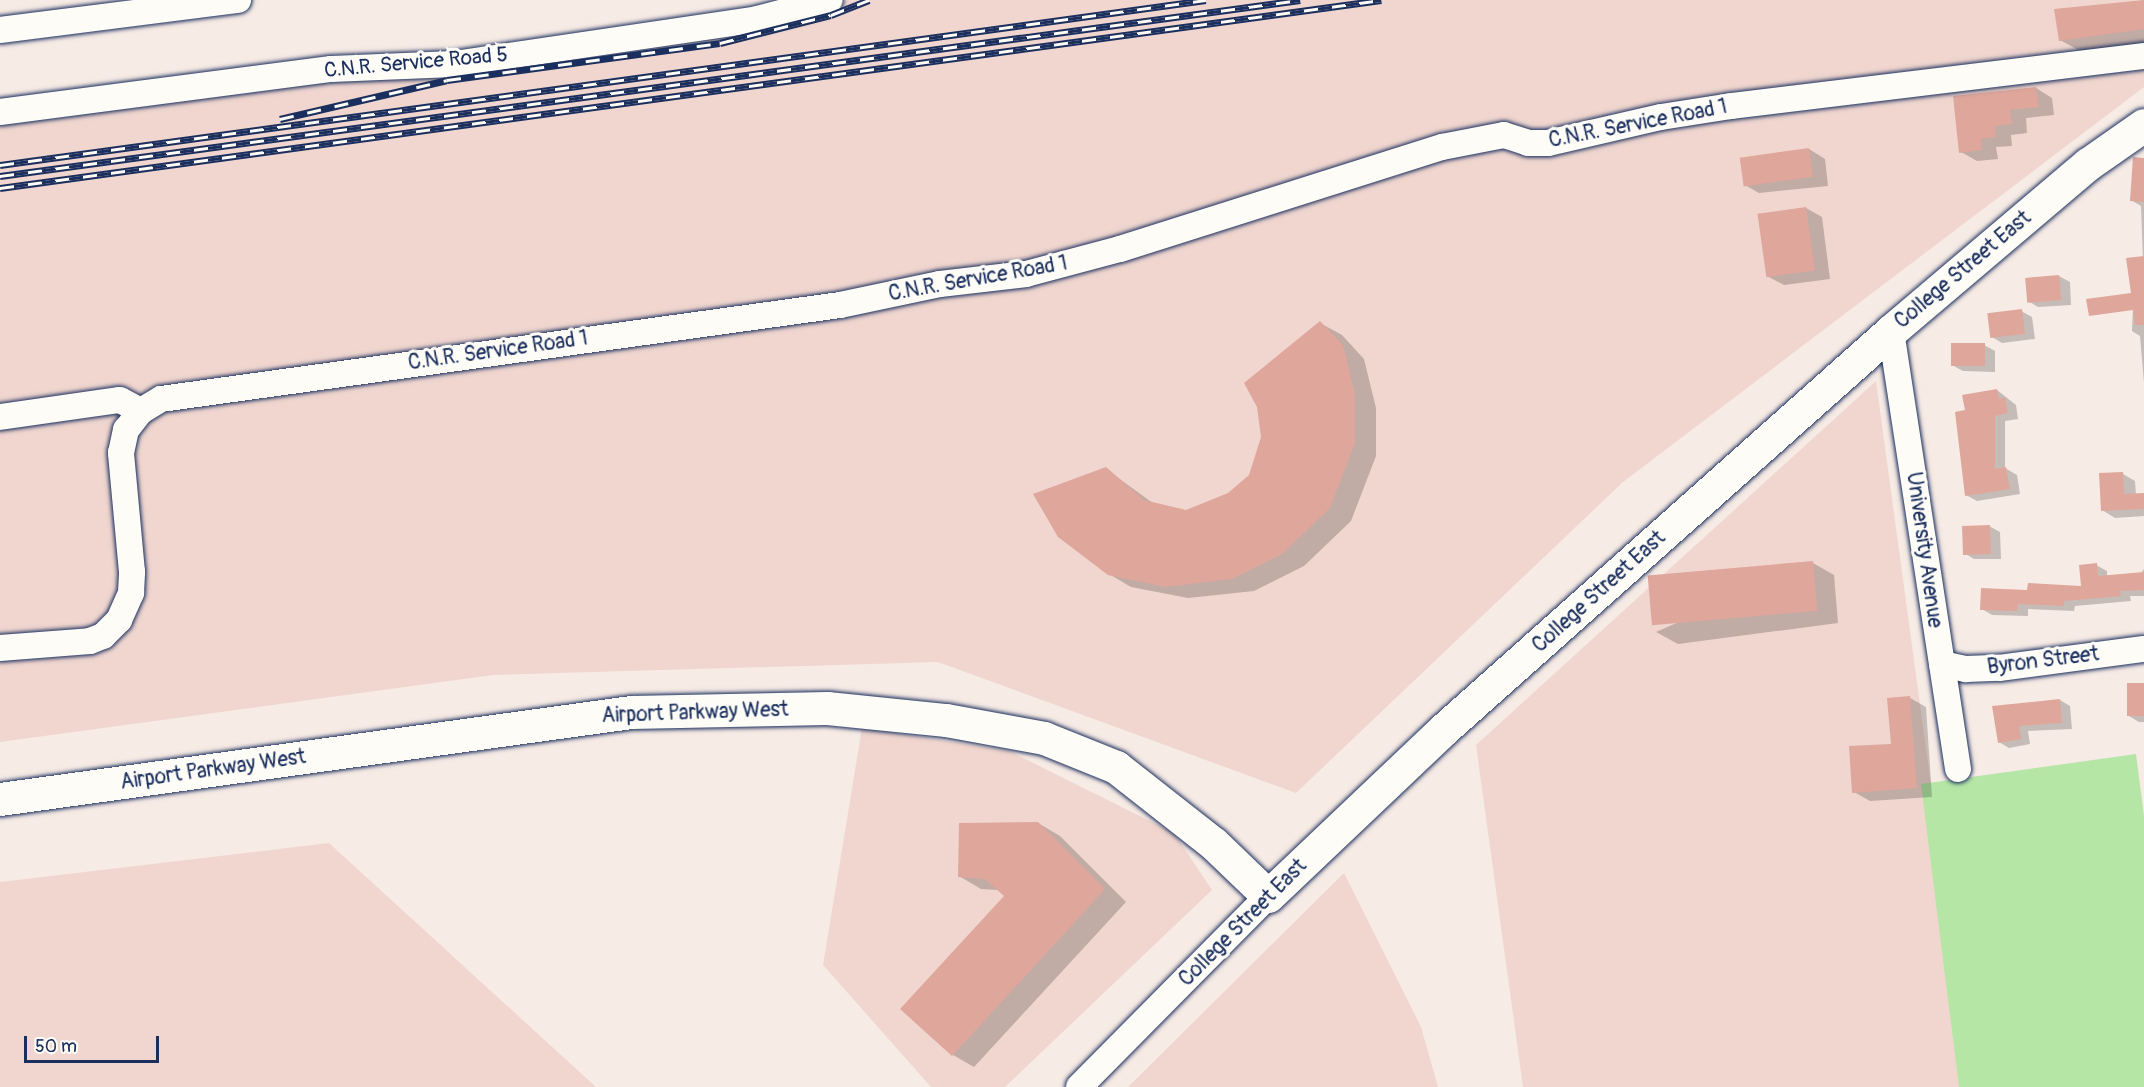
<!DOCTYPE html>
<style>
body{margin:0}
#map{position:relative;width:2144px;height:1087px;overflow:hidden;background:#f7ebe5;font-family:Pangolin,sans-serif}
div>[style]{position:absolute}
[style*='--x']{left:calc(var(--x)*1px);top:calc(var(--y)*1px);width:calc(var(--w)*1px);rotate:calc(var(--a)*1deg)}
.built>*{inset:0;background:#f0d6cf}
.green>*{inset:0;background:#b5e6a6}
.shadow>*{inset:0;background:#0003}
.building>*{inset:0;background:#dfa69b;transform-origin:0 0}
.roads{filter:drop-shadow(0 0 2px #1b2f5e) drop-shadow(0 0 2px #1b2f5e)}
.minor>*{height:26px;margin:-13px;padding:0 13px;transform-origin:13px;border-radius:13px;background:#fdfcf7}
.major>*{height:33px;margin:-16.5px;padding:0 16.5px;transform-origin:16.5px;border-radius:16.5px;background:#fdfcf7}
.rail>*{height:7px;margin-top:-3.5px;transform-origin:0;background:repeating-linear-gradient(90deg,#fdfcf7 0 14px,#1b2f5e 0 28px);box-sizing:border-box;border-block:2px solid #1b2f5e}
span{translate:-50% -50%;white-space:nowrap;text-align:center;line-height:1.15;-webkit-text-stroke:6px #fdfcf7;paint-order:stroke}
.street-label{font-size:21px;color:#1b2f5e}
.scale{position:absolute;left:24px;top:1036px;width:135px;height:27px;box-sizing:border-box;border:3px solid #1b2f5e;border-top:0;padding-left:8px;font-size:18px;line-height:21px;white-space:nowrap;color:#1b2f5e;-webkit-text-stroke:4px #fdfcf7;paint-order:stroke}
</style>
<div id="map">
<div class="built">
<i style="clip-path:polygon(849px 0,2144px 0,2144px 87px,1623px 482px,1296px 793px,938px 662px,493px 675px,0 742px,0 122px)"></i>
<i style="clip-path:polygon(1876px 381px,1972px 1087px,1523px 1087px,1476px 745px)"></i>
<i style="clip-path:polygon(862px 728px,1009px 751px,1174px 833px,1212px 890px,1005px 1087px,931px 1087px,823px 965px)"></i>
<i style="clip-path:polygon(329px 843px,596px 1087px,0 1087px,0 882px)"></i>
<i style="clip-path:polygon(1344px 873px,1421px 1027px,1438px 1087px,1128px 1087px)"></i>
</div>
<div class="green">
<i style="clip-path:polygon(2136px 754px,2144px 816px,2144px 1087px,1959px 1087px,1921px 784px)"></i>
</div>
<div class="shadow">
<i style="clip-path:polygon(2144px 0,2144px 44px,2082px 52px,2060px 40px)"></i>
<i style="clip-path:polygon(2036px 88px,2052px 98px,2054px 115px,2026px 118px,2027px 133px,2011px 135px,2012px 146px,1996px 147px,1998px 159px,1977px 161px,1961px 152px,1954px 98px)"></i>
<i style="clip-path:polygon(1809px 149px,1825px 159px,1828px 186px,1759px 193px,1743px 184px)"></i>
<i style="clip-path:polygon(2144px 183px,2144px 288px,2141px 206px,2131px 200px)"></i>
<i style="clip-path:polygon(1806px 208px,1822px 217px,1830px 279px,1784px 285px,1767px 276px)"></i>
<i style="clip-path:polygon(2059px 276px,2070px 282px,2071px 305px,2038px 307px,2028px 301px,2027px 278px)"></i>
<i style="clip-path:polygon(2133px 306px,2144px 307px,2144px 383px,2140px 336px,2132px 331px)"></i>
<i style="clip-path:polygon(2021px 311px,2032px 317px,2035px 339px,2002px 343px,1992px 337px)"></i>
<i style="clip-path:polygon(1320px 323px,1342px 335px,1364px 359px,1376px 408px,1376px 456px,1351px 521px,1304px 566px,1254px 591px,1188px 598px,1131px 587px,1109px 574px,1106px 469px,1154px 504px,1186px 512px,1229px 495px,1250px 475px)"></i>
<i style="clip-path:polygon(1984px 345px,1995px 351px,1995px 372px,1963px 371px,1952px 365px)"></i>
<i style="clip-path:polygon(1997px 390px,2016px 405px,2018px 419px,2005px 421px,2005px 468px,2017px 475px,2020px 494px,1977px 501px,1966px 495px,1966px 411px)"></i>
<i style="clip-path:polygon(2123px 474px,2135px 481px,2136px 495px,2144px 495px,2144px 516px,2115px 518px,2102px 510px)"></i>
<i style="clip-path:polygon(1989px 526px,2000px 532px,2001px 559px,1974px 559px,1964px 553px)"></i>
<i style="clip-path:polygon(1813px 563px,1834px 575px,1838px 623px,1678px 644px,1656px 632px)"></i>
<i style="clip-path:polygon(2096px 565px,2107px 571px,2107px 577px,2141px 573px,2144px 569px,2144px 596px,2130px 596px,2131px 601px,2075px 606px,2074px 611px,2028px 609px,2028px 616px,1992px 615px,1982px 609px,2029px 591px,2082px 587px)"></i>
<i style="clip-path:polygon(2144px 684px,2144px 722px,2139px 722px,2129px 716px)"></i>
<i style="clip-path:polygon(1910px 698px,1926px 707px,1932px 797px,1870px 801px,1854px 792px,1892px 745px)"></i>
<i style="clip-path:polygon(2060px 700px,2070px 706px,2072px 729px,2028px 731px,2030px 744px,2009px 748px,1999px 742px,1993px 707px)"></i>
<i style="clip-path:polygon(1038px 823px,1060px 836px,1126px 902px,974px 1067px,953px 1055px,1006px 896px,999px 890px,981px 889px,959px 876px)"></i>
</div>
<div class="building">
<i style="clip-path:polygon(2144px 0,2144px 29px,2059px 41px,2054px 9px)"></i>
<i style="clip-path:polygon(2036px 87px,2039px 107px,2010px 110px,2012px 124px,1995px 126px,1996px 137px,1981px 139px,1982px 150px,1959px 153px,1953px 96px)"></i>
<i style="left:1809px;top:148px;width:29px;height:70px;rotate:82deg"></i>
<i style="clip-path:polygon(2133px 157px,2144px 158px,2144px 202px,2130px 201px)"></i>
<i style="left:1806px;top:207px;width:64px;height:49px;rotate:82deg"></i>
<i style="clip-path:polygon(2144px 256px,2144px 325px,2135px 325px,2133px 310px,2089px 316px,2086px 299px,2131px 293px,2126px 258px)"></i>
<i style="left:2059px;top:275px;width:25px;height:34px;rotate:85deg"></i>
<i style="left:2022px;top:309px;width:25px;height:35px;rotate:83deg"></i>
<i style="clip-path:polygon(1320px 321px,1343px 345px,1355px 395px,1355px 443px,1330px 508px,1282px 554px,1232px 579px,1165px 587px,1108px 575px,1058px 537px,1033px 494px,1106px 467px,1144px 500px,1186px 510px,1228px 493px,1249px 475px,1261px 437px,1257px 407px,1244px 383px)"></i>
<i style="left:1951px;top:343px;width:34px;height:23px"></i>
<i style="clip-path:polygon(1997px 389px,1999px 399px,2005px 397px,2008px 413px,1995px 416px,1995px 469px,2006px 467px,2010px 489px,1965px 496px,1955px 412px,1965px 410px,1962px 395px)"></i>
<i style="clip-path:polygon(2123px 472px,2124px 494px,2144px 493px,2144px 509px,2101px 511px,2099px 473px)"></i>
<i style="left:1990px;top:525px;width:29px;height:28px;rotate:88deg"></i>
<i style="left:1813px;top:561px;width:50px;height:166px;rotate:85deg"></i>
<i style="clip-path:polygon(2097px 563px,2098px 576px,2144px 572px,2144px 590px,2120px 591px,2121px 596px,2064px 601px,2064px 606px,2018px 604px,2017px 611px,1980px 610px,1981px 588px,2027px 590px,2028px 583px,2081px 586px,2079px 565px)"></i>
<i style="left:2144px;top:683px;width:33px;height:17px;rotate:90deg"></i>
<i style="clip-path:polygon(1910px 696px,1917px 788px,1852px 793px,1849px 746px,1891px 744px,1887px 698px)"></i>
<i style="clip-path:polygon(2060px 699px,2062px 723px,2019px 726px,2021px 739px,1998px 743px,1992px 706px)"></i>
<i style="clip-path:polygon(1038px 822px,1105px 889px,952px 1056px,900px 1009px,1004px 896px,985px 879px,958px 877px,959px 823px)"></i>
</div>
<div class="roads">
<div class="minor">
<i style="--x:0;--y:30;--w:240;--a:-7.2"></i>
<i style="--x:0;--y:112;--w:334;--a:-7.4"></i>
<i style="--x:331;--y:69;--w:123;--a:-2.3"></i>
<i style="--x:454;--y:64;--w:306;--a:-8.4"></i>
<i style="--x:757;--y:19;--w:75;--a:-14.6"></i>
<i style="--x:1891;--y:331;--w:443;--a:81.3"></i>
<i style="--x:0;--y:417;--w:121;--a:-8.1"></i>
<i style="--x:120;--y:400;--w:24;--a:28"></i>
<i style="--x:0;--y:648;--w:90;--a:-4.4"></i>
<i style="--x:90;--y:641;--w:14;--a:-21"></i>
<i style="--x:103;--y:636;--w:23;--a:-45"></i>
<i style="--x:119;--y:620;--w:30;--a:-66"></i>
<i style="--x:131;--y:593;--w:21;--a:-87"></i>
<i style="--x:132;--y:572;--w:120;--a:-95.3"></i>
<i style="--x:121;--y:453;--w:24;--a:-78"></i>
<i style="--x:126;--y:430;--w:24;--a:-52"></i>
<i style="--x:141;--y:411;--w:23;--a:-31"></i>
<i style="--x:161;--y:399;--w:685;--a:-7.88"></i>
<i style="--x:840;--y:305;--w:102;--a:-11.9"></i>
<i style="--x:940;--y:284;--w:87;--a:-6.6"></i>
<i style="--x:1026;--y:274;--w:97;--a:-14.9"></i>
<i style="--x:1120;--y:249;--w:338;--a:-17.6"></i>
<i style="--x:1442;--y:147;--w:63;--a:-11"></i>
<i style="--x:1504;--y:135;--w:25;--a:18"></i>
<i style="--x:1528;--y:143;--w:20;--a:0"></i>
<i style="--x:1548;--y:143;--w:116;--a:-13"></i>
<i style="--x:1661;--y:117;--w:71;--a:-8.9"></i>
<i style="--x:1731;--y:106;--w:416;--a:-6.9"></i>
<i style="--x:1942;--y:664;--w:25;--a:12"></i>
<i style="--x:1966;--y:669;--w:33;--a:-2"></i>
<i style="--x:1999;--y:668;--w:146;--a:-7.5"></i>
<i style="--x:1079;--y:1087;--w:269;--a:-45.3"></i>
</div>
<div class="major">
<i style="--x:0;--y:799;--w:637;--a:-7.85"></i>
<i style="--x:631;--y:712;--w:196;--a:-1.2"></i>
<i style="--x:827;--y:708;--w:120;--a:5.8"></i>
<i style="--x:946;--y:720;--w:100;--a:10.4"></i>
<i style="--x:1044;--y:738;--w:78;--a:21.9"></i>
<i style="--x:1116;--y:767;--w:123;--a:38.1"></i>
<i style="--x:1213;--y:843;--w:76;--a:43.9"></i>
<i style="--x:1268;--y:896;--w:243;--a:-43.5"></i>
<i style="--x:1444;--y:729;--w:599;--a:-41.68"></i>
<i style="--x:1891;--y:331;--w:258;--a:-40.3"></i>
<i style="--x:2088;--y:164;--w:68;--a:-34.9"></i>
</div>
</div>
<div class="rail">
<i style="--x:280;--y:119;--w:171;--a:-13.1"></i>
<i style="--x:447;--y:80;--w:275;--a:-7.7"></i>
<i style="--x:720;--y:43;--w:114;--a:-14.2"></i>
<i style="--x:831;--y:15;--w:41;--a:-21.5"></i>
<i style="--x:0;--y:165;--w:1217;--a:-7.79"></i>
<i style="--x:0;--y:176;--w:1312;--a:-7.71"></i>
<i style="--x:0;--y:188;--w:1394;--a:-7.75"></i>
</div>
<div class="street-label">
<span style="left:416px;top:63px;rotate:-5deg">C.N.R. Service Road 5</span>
<span style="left:1638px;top:124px;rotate:-11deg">C.N.R. Service Road 1</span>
<span style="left:1963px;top:270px;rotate:-40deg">College Street East</span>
<span style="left:978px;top:279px;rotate:-10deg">C.N.R. Service Road 1</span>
<span style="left:498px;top:351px;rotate:-8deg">C.N.R. Service Road 1</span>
<span style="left:1924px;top:550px;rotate:82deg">University Avenue</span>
<span style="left:1599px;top:592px;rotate:-42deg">College Street East</span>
<span style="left:2043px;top:661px;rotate:-7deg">Byron Street</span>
<span style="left:695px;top:713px;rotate:-2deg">Airport Parkway West</span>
<span style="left:213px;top:770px;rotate:-8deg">Airport Parkway West</span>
<span style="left:1243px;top:923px;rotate:-45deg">College Street East</span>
</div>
<div class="scale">50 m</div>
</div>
